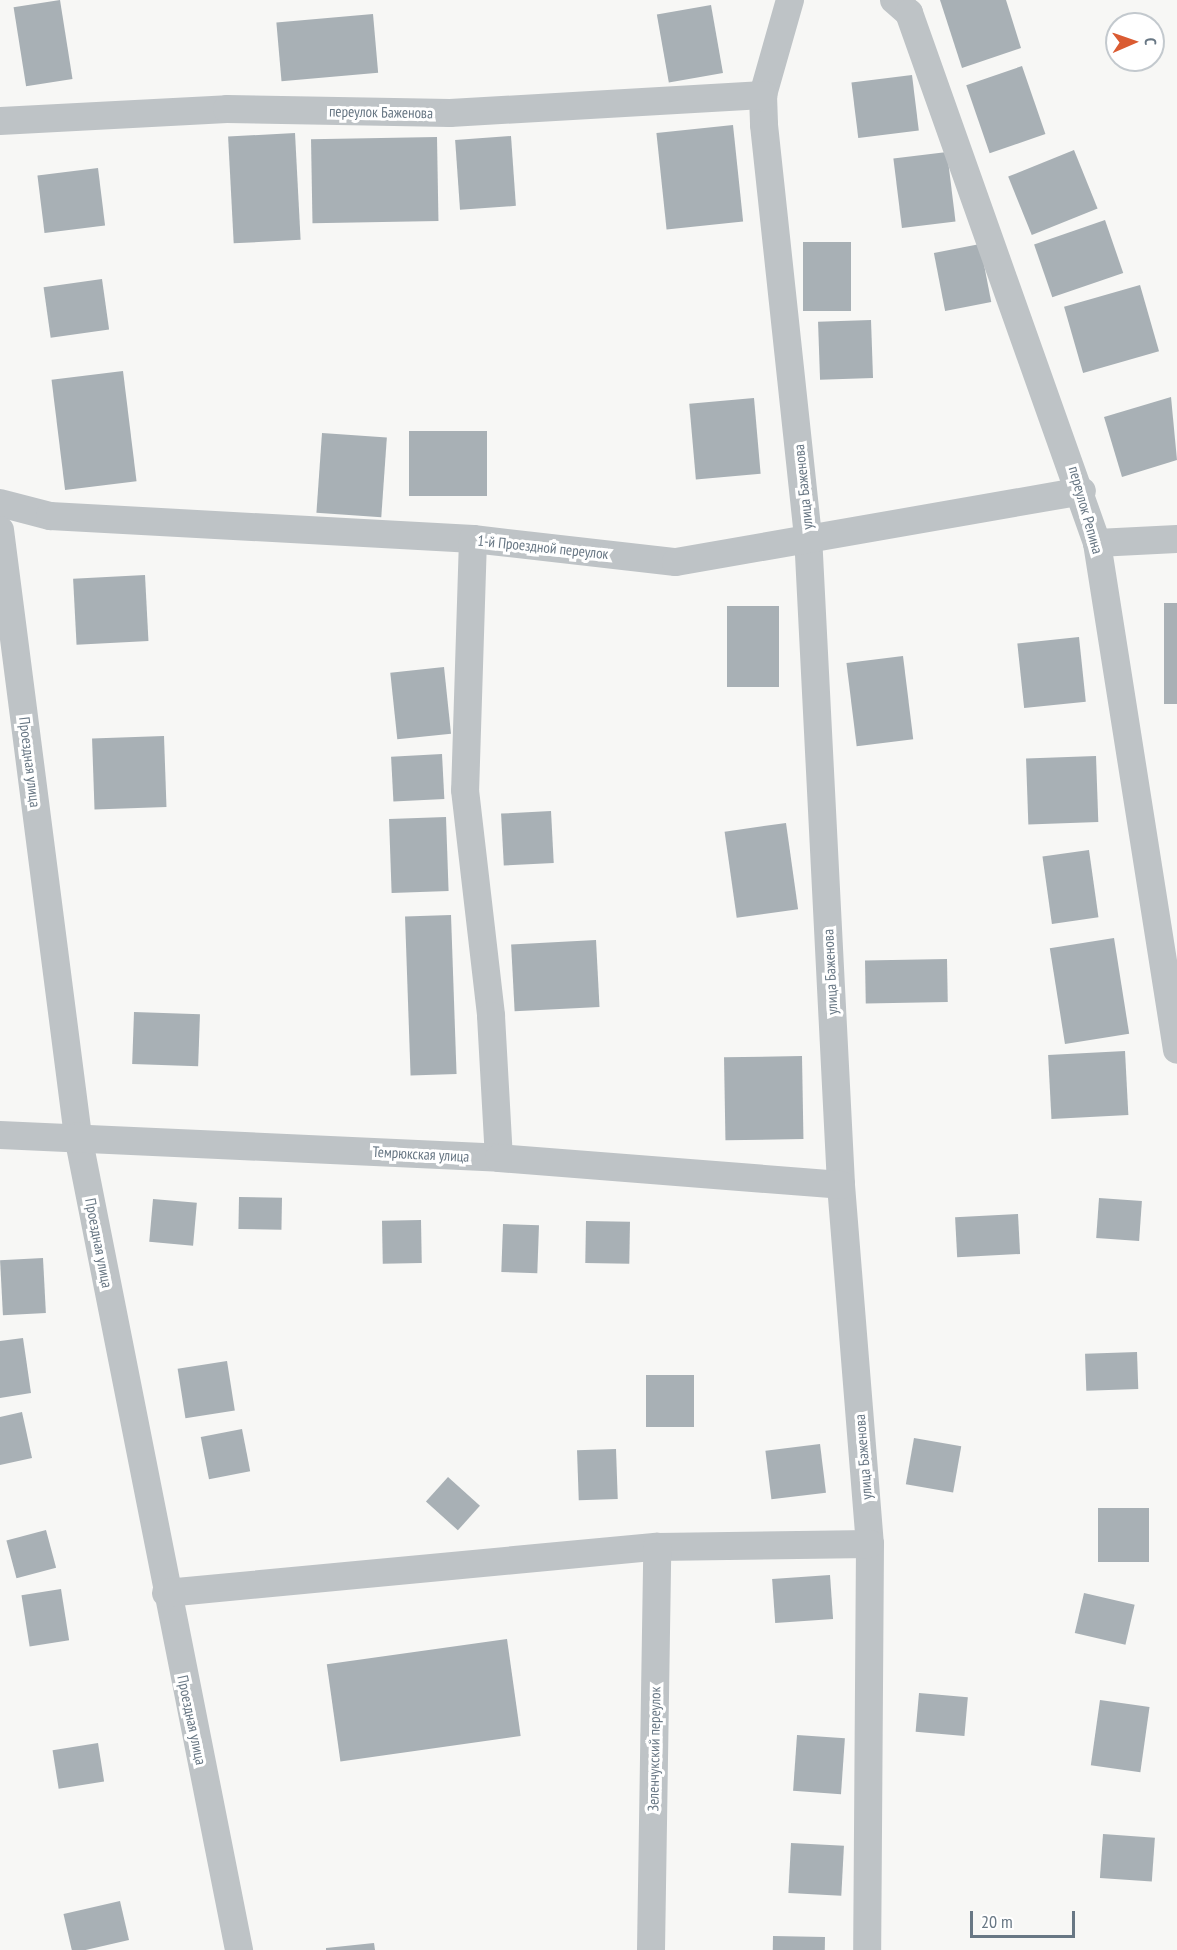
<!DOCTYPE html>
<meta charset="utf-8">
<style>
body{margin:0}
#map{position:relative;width:1177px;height:1950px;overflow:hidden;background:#f7f7f5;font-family:"PT Sans Narrow",sans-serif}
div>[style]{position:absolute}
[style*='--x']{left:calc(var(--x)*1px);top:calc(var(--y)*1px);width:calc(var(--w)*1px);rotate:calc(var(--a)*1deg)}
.building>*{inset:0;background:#a8b0b5;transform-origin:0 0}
.minor>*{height:28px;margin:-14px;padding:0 14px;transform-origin:14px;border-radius:14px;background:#bec3c6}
span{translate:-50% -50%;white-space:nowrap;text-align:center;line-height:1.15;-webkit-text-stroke:6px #fff;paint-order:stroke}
.street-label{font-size:15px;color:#687784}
.north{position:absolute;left:1105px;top:12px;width:60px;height:60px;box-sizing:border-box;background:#fff;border:2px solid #c3c9ce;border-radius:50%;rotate:88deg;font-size:16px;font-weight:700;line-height:24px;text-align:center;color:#687784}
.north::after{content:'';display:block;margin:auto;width:21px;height:27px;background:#da5b32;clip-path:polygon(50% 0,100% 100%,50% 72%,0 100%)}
.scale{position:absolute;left:970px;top:1911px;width:105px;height:27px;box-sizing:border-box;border:3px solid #687784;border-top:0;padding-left:8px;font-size:18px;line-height:21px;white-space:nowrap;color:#687784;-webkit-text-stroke:4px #fff;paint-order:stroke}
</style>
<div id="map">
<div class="building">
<i style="left:60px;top:0;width:80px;height:47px;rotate:81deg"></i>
<i style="clip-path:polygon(940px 0,1006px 0,1021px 48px,962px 68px)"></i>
<i style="left:711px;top:5px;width:69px;height:55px;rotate:80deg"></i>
<i style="left:373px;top:14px;width:59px;height:97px;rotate:85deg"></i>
<i style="left:1022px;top:66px;width:72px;height:59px;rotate:71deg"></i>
<i style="left:912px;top:75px;width:56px;height:61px;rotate:83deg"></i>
<i style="left:733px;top:125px;width:97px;height:77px;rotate:84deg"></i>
<i style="left:295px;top:133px;width:107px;height:67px;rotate:87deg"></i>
<i style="left:511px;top:136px;width:70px;height:56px;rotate:86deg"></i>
<i style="left:437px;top:137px;width:84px;height:126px;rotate:89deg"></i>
<i style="left:1074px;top:150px;width:63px;height:71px;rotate:68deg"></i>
<i style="left:947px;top:152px;width:70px;height:54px;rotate:83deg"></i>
<i style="left:98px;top:168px;width:58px;height:61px;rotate:83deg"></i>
<i style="left:1105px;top:220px;width:56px;height:75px;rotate:71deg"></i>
<i style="left:803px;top:242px;width:48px;height:69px"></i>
<i style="left:980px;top:244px;width:59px;height:47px;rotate:79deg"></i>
<i style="left:102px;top:279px;width:51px;height:59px;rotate:82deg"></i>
<i style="left:1140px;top:285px;width:69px;height:79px;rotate:74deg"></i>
<i style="left:871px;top:320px;width:58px;height:53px;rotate:88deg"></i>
<i style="left:123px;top:371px;width:111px;height:72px;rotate:83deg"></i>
<i style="clip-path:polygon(1171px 397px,1177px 460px,1122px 477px,1104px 417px)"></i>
<i style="left:754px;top:398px;width:76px;height:65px;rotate:85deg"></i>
<i style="left:487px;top:431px;width:65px;height:78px;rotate:90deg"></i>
<i style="left:322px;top:433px;width:65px;height:80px;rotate:4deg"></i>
<i style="left:145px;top:575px;width:66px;height:72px;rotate:87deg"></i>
<i style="left:1164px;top:603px;width:13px;height:101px"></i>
<i style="left:727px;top:606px;width:52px;height:81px"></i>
<i style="left:1079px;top:637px;width:65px;height:62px;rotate:84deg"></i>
<i style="left:903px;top:656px;width:84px;height:57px;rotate:83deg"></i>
<i style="left:444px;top:667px;width:67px;height:54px;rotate:84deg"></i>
<i style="left:164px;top:736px;width:71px;height:72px;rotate:88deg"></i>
<i style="left:442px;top:754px;width:45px;height:51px;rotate:87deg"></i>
<i style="left:1096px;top:756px;width:66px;height:70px;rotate:88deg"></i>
<i style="left:551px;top:811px;width:52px;height:50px;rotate:87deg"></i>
<i style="left:446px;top:817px;width:74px;height:57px;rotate:88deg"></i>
<i style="left:786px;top:823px;width:87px;height:62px;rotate:82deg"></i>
<i style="left:1089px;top:850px;width:68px;height:47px;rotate:82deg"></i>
<i style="left:451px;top:915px;width:159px;height:46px;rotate:88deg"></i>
<i style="left:1114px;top:938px;width:97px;height:65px;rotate:81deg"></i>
<i style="left:596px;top:940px;width:67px;height:85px;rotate:87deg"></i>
<i style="left:947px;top:959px;width:43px;height:82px;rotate:89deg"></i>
<i style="left:134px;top:1012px;width:66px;height:52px;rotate:2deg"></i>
<i style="left:1125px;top:1051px;width:64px;height:77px;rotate:87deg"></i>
<i style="left:802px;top:1056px;width:83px;height:78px;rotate:89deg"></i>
<i style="left:239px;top:1197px;width:43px;height:32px;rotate:1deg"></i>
<i style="left:1099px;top:1198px;width:43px;height:40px;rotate:4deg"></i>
<i style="left:153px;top:1199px;width:44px;height:43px;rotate:5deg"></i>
<i style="left:1018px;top:1214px;width:40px;height:63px;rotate:87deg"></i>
<i style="left:421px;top:1220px;width:43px;height:39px;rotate:89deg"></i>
<i style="left:586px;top:1221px;width:44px;height:42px;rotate:1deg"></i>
<i style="left:503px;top:1224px;width:36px;height:48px;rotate:2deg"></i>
<i style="left:43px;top:1258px;width:55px;height:43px;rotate:87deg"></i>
<i style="clip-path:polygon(23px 1338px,31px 1393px,0 1398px,0 1341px)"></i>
<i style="left:1137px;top:1352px;width:37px;height:52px;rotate:88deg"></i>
<i style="left:227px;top:1361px;width:50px;height:50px;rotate:81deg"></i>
<i style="left:646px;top:1375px;width:48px;height:52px"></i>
<i style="clip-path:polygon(22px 1412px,32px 1458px,0 1465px,0 1417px)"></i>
<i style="left:242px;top:1429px;width:43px;height:42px;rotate:79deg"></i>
<i style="left:914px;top:1438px;width:48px;height:47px;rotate:10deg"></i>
<i style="left:820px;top:1444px;width:49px;height:55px;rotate:83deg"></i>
<i style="left:616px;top:1449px;width:50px;height:39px;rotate:88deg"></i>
<i style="left:448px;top:1477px;width:43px;height:33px;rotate:42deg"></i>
<i style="left:1098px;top:1508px;width:51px;height:54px"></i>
<i style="left:46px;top:1530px;width:39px;height:41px;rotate:75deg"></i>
<i style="left:830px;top:1575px;width:44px;height:58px;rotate:86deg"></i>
<i style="left:61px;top:1589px;width:52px;height:40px;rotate:81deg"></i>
<i style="left:1084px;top:1593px;width:52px;height:41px;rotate:13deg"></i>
<i style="left:507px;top:1639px;width:98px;height:182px;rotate:82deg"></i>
<i style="left:919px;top:1693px;width:49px;height:39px;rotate:5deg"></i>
<i style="left:1100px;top:1700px;width:50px;height:66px;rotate:8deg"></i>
<i style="left:797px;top:1735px;width:48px;height:56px;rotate:4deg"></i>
<i style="left:98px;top:1743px;width:39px;height:46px;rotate:81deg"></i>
<i style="left:1103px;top:1834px;width:52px;height:44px;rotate:4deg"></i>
<i style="left:791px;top:1843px;width:53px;height:50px;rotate:3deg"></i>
<i style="left:120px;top:1901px;width:40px;height:58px;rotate:77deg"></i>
<i style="left:773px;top:1936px;width:52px;height:14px;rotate:1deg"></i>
<i style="clip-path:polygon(374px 1943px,375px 1950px,326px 1950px,326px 1948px)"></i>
</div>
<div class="minor">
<i style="--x:790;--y:0;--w:99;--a:105.9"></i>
<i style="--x:763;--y:95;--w:30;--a:88"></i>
<i style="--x:764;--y:125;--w:412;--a:83.9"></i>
<i style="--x:808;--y:535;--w:651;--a:87.09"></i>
<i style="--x:841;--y:1185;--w:360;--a:85.4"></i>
<i style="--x:870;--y:1544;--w:406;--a:90.4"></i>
<i style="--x:894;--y:0;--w:20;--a:41"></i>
<i style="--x:909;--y:13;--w:562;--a:70.47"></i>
<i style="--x:1097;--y:543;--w:513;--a:81.03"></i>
<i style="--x:0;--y:121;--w:227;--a:-3"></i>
<i style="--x:227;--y:109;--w:223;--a:1"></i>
<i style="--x:450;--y:113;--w:314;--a:-3.3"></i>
<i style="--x:0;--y:503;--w:52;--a:14.6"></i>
<i style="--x:50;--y:516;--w:424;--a:3.1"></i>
<i style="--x:473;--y:539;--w:204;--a:6.5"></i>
<i style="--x:676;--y:562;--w:412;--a:-9.9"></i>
<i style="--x:0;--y:530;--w:611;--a:82.67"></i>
<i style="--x:78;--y:1136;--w:830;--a:78.81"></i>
<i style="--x:473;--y:539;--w:251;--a:91.8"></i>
<i style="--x:465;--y:790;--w:227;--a:83.4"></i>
<i style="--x:491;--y:1016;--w:142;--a:86.8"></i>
<i style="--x:1097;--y:543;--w:80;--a:-2.9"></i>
<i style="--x:0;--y:1135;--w:500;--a:2.6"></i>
<i style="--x:499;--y:1158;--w:343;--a:4.5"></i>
<i style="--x:166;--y:1593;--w:493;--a:-5.4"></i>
<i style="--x:657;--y:1547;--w:213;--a:-0.8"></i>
<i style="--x:651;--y:1950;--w:403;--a:-89.1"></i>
</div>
<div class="street-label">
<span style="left:381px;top:112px;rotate:1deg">переулок Баженова</span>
<span style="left:803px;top:487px;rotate:-96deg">улица Баженова</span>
<span style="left:1086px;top:510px;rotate:74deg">переулок Репина</span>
<span style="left:543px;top:547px;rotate:6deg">1-й Проездной переулок</span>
<span style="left:30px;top:762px;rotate:83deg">Проездная улица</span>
<span style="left:830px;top:972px;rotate:-93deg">улица Баженова</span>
<span style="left:421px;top:1154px;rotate:3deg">Темрюкская улица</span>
<span style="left:99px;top:1243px;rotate:79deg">Проездная улица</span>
<span style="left:863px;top:1457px;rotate:-95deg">улица Баженова</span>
<span style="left:192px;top:1720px;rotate:78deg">Проездная улица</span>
<span style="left:654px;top:1749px;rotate:-89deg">Зеленчукский переулок</span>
</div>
<div class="north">С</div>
<div class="scale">20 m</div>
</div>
